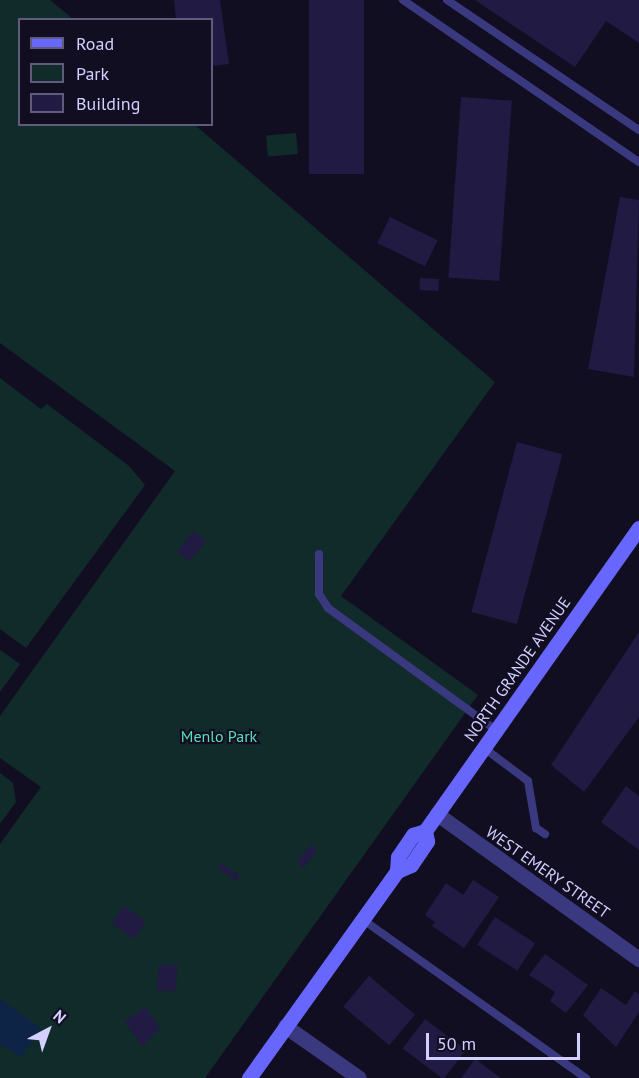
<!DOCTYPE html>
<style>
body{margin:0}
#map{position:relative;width:639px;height:1078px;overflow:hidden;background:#110e22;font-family:"PT Sans",sans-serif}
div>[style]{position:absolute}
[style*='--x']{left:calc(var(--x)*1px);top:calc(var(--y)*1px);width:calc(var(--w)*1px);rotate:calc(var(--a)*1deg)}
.green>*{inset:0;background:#112b2a;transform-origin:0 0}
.water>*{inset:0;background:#0d2446}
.building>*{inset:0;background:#211a42;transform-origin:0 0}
.lane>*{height:8px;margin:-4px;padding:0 4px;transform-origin:4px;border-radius:4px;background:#3a3980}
.street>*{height:15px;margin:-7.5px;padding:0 7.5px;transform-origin:7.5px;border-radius:7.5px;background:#3a3980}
.secondary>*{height:15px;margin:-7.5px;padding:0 7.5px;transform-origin:7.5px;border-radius:7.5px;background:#6767fd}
span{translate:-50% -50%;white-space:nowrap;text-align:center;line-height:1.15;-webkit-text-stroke:4.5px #110e22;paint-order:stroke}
.street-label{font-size:16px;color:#d3cfff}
.park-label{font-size:16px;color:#5bdeba}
.legend{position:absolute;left:18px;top:18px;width:195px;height:108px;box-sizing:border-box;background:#110e22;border:2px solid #5f5b7a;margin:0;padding:8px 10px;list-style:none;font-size:18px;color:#d3cfff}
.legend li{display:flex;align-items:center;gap:12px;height:30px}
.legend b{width:30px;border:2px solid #5f5b7a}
.north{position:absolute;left:18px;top:1000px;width:60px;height:60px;-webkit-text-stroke:4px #110e22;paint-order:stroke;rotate:41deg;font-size:16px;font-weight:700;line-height:24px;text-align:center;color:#d3cfff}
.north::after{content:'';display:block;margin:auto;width:21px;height:27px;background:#d3cfff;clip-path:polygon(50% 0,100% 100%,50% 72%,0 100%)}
.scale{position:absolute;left:426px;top:1033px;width:154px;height:27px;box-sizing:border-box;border:3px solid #d3cfff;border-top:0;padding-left:8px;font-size:18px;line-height:21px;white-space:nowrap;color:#d3cfff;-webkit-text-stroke:4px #110e22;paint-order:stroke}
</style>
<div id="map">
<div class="green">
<i style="clip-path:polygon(0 0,50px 0,73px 19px,20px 20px,20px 124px,195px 125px,495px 382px,341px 596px,478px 695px,205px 1078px,0 1078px,0 844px,41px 787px,0 758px,0 716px,175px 471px,0 343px)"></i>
<i style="left:296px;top:133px;width:21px;height:30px;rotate:85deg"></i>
<i style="clip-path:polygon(0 378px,41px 409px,47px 404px,129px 466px,145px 485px,26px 648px,0 629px)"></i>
<i style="clip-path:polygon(0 650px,20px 664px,0 692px)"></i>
<i style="clip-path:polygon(0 773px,13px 783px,16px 802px,0 824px)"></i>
</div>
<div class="water">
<i style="clip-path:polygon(0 999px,41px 1028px,21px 1057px,0 1044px)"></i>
</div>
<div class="building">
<i style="clip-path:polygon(174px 0,220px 0,229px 64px,212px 66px,212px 20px,176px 20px)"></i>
<i style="left:309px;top:0;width:55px;height:174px"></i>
<i style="clip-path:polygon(475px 0,639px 0,639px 43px,606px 21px,575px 67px)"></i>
<i style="left:461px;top:97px;width:51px;height:181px;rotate:4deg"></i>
<i style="clip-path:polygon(620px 197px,639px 200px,634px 377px,588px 369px)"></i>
<i style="left:390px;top:217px;width:53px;height:29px;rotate:26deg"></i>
<i style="left:420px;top:278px;width:19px;height:12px;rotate:3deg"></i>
<i style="left:517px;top:442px;width:47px;height:176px;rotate:15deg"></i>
<i style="left:194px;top:531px;width:16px;height:26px;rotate:40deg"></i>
<i style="clip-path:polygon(639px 632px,639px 717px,584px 792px,551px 765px)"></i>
<i style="clip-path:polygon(626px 786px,639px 796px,639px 850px,601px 822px)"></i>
<i style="clip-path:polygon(311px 845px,317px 850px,304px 868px,297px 862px)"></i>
<i style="left:221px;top:863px;width:23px;height:6px;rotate:34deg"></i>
<i style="clip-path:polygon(473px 880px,499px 897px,464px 948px,432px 926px,435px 922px,425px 915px,446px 883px,463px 895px)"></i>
<i style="left:124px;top:906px;width:27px;height:21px;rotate:36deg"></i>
<i style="left:495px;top:917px;width:48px;height:33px;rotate:33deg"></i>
<i style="clip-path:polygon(545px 954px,588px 985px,566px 1013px,550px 1001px,555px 992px,529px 975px)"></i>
<i style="left:159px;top:964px;width:19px;height:26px;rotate:6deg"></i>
<i style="left:369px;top:976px;width:60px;height:40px;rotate:40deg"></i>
<i style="clip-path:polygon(601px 988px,626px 1005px,635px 991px,639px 994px,639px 1012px,616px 1047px,583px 1015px)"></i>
<i style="clip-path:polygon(145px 1007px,160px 1028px,142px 1046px,125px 1022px)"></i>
<i style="left:425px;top:1019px;width:51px;height:37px;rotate:37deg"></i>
<i style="clip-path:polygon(475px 1059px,501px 1078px,461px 1078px)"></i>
</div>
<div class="lane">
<i style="--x:403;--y:0;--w:286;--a:34.5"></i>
<i style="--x:447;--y:0;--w:232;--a:34.1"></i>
<i style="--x:319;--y:554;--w:40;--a:90"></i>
<i style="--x:319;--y:594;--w:17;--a:57"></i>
<i style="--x:328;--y:608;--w:208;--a:36"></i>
<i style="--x:484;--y:748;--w:55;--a:36.9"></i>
<i style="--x:528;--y:781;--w:48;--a:80.3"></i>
<i style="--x:536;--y:828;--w:11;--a:34"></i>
<i style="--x:362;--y:919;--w:275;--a:35.4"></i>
</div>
<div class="street">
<i style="--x:437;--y:814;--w:249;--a:35.7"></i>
<i style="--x:285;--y:1026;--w:90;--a:35.1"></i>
</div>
<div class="secondary">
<i style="--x:397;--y:871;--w:15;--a:-23"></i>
<i style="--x:411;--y:865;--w:29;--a:-56"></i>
<i style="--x:427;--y:841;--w:10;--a:-101"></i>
<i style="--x:249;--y:1078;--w:254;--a:-54.4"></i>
<i style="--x:397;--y:871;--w:14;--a:-86"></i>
<i style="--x:398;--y:857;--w:27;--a:-56"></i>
<i style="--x:413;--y:835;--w:13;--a:-18"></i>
<i style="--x:425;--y:831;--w:371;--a:-54.8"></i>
</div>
<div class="street-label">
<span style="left:517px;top:669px;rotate:-55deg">NORTH GRANDE AVENUE</span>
<span style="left:548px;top:872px;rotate:35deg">WEST EMERY STREET</span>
</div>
<div class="park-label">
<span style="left:219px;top:736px">Menlo Park</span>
</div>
<ul class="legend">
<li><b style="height:8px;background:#6767fd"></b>Road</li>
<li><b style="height:16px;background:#112b2a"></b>Park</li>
<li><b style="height:16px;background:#211a42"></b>Building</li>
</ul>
<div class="north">N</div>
<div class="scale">50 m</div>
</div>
